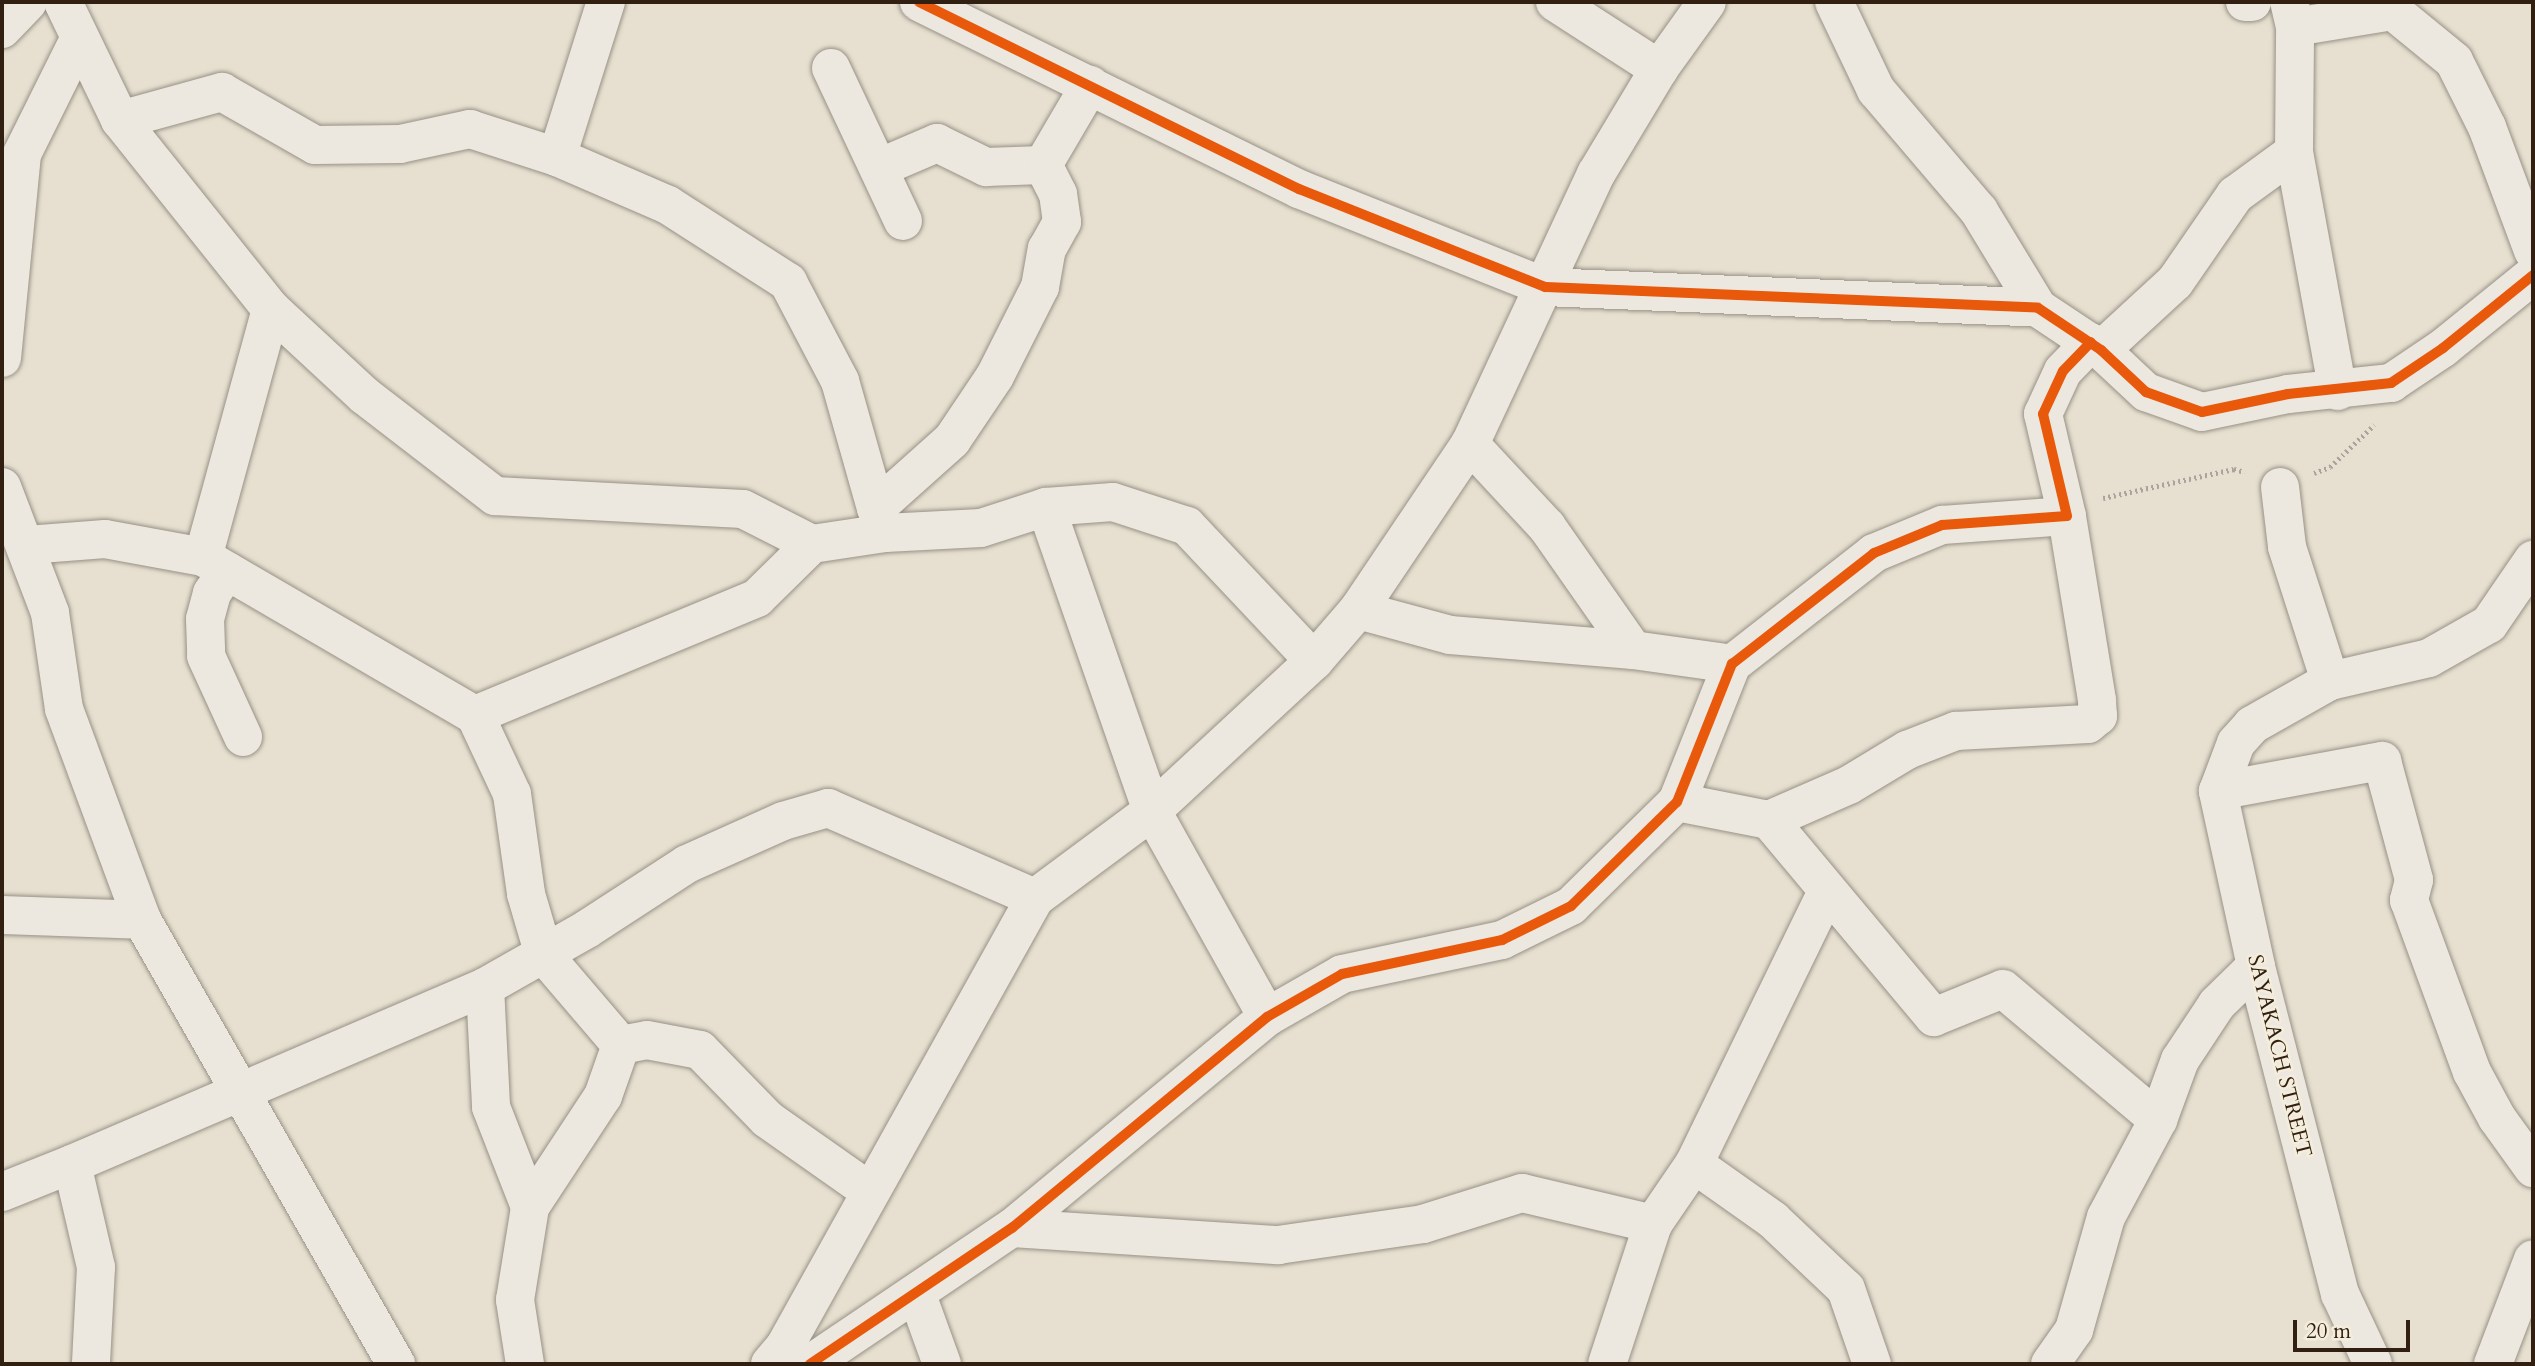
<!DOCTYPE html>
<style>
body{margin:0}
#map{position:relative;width:2535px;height:1366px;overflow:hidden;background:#e7e0d0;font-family:Cardo,serif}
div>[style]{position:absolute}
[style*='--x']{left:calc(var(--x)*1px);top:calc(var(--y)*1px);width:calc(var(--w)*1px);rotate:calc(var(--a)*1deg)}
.path>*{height:4.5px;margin-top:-2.25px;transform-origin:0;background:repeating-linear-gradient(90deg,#a9a49d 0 2px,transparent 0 5.5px)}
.roads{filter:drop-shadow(0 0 2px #979186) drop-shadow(0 0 2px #979186)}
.minor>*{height:38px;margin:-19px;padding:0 19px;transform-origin:19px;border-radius:19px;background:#ece8e0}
.cycleway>*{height:10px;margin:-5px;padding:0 5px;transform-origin:5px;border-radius:5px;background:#e8590c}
span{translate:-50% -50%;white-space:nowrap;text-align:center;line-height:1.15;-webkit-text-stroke:5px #f5eddb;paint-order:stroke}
.street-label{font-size:21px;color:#312012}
.frame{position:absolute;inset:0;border:4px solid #312012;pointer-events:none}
.scale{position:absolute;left:2293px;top:1320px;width:117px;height:32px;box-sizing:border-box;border:4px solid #312012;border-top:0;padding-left:9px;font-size:21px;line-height:24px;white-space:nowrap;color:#312012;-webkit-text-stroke:5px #f5eddb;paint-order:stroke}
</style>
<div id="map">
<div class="path">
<i style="--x:2314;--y:473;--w:17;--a:-21"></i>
<i style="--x:2330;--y:467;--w:61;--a:-43.7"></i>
<i style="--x:2103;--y:498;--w:134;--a:-12.5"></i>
<i style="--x:2234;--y:469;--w:11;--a:15"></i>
</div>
<div class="roads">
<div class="minor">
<i style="--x:63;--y:2;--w:131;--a:64.2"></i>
<i style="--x:120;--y:120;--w:242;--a:51.4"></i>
<i style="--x:271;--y:309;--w:257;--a:105.3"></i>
<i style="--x:203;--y:557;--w:315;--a:30.2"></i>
<i style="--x:475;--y:715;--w:87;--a:64.9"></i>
<i style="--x:512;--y:794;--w:101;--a:82"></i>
<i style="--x:526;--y:894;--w:64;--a:73.6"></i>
<i style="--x:544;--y:955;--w:118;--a:49.5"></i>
<i style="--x:621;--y:1045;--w:26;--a:-11"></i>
<i style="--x:647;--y:1040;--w:54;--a:10.7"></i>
<i style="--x:700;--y:1050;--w:96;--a:45.8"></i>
<i style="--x:767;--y:1119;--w:123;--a:35.1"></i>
<i style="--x:919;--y:2;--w:424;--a:26.2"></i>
<i style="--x:1299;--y:189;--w:265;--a:21.7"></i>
<i style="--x:1545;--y:287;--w:493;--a:2.4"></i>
<i style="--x:2038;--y:308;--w:76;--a:33.7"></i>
<i style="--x:2101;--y:350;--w:62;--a:43"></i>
<i style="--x:2146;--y:392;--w:59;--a:19.7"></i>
<i style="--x:2202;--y:412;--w:88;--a:-11.8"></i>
<i style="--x:2288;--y:394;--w:104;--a:-6.1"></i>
<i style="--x:2391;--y:383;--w:63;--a:-33.9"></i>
<i style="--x:2443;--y:348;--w:116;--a:-39"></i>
<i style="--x:1555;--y:2;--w:124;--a:32.8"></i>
<i style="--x:1834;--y:2;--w:98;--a:64.5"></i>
<i style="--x:1876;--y:90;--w:159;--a:49.6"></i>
<i style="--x:1979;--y:211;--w:114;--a:58.7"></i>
<i style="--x:2245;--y:2;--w:7;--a:0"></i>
<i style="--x:2295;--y:27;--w:99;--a:-9.3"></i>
<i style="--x:2393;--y:11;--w:79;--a:39.3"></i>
<i style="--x:2454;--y:61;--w:74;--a:63.4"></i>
<i style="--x:2487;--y:127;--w:132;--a:69.6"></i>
<i style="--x:2;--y:29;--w:37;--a:-46"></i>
<i style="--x:831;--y:68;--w:169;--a:64.8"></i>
<i style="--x:120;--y:120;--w:106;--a:-15.4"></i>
<i style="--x:222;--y:92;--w:107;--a:29.7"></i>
<i style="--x:315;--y:145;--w:85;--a:-0.7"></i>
<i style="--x:400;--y:144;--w:72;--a:-12.1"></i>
<i style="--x:470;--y:129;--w:91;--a:17.8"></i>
<i style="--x:557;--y:157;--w:121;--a:23.4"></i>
<i style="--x:668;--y:205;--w:143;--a:32.7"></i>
<i style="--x:788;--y:282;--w:112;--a:62.3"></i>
<i style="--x:840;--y:381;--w:132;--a:74.2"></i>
<i style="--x:2294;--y:152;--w:243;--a:79.6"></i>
<i style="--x:557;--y:157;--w:163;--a:-72.5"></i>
<i style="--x:881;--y:167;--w:61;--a:-23.2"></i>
<i style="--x:937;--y:143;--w:55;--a:26.1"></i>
<i style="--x:986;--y:167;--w:57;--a:-2"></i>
<i style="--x:271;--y:309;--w:128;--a:42.8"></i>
<i style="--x:365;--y:396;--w:164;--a:37.6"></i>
<i style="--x:495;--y:496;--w:248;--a:3"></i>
<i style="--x:743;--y:509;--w:77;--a:26.9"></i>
<i style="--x:2101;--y:350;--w:100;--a:-42.6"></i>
<i style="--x:2175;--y:282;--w:106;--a:-55.4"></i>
<i style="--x:2235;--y:195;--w:73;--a:-36.1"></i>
<i style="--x:2294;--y:152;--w:125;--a:-89.5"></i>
<i style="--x:2295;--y:27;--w:26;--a:-103"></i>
<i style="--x:2;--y:358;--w:205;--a:-84.4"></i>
<i style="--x:22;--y:154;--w:128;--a:-63.6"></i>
<i style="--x:1470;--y:444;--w:113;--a:47.1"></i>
<i style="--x:1547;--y:527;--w:150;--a:55"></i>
<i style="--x:2;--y:487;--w:135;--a:69.1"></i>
<i style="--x:50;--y:613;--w:97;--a:81.7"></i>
<i style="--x:64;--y:709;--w:225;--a:69.7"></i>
<i style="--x:142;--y:920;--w:512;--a:60.23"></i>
<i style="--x:2280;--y:487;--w:60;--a:83.3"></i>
<i style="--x:2287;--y:547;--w:141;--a:72.2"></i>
<i style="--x:1046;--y:507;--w:67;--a:-4.3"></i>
<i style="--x:1113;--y:502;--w:78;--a:18"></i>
<i style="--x:1187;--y:526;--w:185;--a:46.7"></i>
<i style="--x:883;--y:528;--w:21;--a:-109"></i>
<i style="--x:876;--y:508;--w:102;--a:-41.8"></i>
<i style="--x:952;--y:440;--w:77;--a:-56.1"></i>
<i style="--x:995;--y:376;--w:100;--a:-63.2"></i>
<i style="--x:1040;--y:287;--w:39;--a:-80"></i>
<i style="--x:1047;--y:249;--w:31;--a:-61"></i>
<i style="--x:1062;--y:222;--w:28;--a:-98"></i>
<i style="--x:1058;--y:194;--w:33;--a:-117"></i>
<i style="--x:1043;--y:165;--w:93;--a:-59.6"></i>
<i style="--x:27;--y:545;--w:78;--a:-4.4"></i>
<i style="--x:105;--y:539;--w:100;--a:10.4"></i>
<i style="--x:227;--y:571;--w:27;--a:124"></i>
<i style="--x:212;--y:593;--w:27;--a:105"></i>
<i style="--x:205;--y:619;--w:37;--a:88"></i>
<i style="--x:206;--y:656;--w:89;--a:65.4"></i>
<i style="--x:1358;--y:610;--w:95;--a:15.2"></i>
<i style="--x:1450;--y:635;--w:184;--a:4.7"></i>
<i style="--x:1633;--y:650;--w:100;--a:8"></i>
<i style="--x:475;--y:715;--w:305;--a:-22.5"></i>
<i style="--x:757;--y:598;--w:77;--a:-44.5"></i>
<i style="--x:812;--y:544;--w:74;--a:-8.6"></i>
<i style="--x:885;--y:533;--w:96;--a:-3"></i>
<i style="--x:981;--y:528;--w:68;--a:-17.9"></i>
<i style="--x:1046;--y:507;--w:322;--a:70.8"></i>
<i style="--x:1152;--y:811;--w:236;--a:60.8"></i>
<i style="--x:2218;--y:791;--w:167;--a:-10.4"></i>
<i style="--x:2382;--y:761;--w:123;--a:74.9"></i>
<i style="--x:2414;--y:880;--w:21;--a:104"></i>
<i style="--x:2409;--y:900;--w:183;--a:69.9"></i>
<i style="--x:2472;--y:1072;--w:52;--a:61.5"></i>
<i style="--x:2497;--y:1118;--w:62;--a:54.2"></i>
<i style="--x:1677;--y:802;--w:94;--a:11.1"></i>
<i style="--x:1769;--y:820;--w:87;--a:-23.6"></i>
<i style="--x:1849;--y:785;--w:68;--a:-31.1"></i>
<i style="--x:1907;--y:750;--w:53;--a:-21.2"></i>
<i style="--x:1956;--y:731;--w:132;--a:-3"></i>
<i style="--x:2088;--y:724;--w:13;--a:-39"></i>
<i style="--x:2098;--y:716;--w:16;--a:-94"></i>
<i style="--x:2097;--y:700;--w:186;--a:-99.3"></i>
<i style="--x:1769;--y:820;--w:257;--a:50.1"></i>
<i style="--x:1934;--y:1017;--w:74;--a:-22.1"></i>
<i style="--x:2003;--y:989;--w:203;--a:40.2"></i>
<i style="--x:2;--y:915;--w:140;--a:2"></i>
<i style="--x:485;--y:987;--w:120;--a:87.1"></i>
<i style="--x:491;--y:1107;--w:107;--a:68.7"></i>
<i style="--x:72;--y:1164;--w:449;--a:-23.2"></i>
<i style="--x:485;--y:987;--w:117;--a:-29.6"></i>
<i style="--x:587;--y:929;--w:119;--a:-33"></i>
<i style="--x:687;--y:864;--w:105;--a:-24.1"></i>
<i style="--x:783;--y:821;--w:47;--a:-16.1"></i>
<i style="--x:828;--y:808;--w:226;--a:23.5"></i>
<i style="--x:1694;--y:1164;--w:97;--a:35.3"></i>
<i style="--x:1773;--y:1220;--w:100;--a:43.4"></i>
<i style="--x:1846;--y:1289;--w:79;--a:70.9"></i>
<i style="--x:2;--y:1192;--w:75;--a:-21.8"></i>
<i style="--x:72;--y:1164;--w:106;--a:76.9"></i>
<i style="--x:96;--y:1267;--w:97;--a:93"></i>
<i style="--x:1653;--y:1224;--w:73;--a:-55.7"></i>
<i style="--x:1694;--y:1164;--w:304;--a:-64"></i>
<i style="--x:1012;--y:1228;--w:267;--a:3.7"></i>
<i style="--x:1278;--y:1245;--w:147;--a:-8.2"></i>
<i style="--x:1423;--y:1224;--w:104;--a:-17.4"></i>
<i style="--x:1522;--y:1193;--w:135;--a:13.3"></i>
<i style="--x:1653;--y:1224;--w:147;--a:108.2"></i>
<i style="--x:917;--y:1295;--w:73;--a:70.1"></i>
<i style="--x:525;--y:1364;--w:65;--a:-98.9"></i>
<i style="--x:515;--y:1300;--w:94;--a:-80.8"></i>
<i style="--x:530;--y:1207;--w:133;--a:-56.7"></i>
<i style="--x:603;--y:1096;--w:54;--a:-70.6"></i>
<i style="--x:770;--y:1364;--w:23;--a:-50"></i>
<i style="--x:785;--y:1346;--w:513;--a:-60.84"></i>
<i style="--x:1035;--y:898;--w:146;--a:-36.6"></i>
<i style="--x:1152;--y:811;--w:221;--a:-42.8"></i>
<i style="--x:1314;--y:661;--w:67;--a:-49.2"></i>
<i style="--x:1358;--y:610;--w:200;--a:-56"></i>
<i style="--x:1470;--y:444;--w:298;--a:-65"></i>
<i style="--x:1596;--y:174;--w:122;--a:-59"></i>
<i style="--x:1659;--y:69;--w:82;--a:-54.4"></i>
<i style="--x:810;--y:1364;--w:244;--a:-34"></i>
<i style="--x:1012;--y:1228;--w:331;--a:-39.6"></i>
<i style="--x:1267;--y:1017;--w:86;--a:-29.8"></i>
<i style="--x:1342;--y:974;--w:164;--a:-12"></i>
<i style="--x:1502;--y:940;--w:77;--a:-26.2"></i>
<i style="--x:1571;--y:906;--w:148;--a:-44.5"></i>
<i style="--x:1677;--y:802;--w:149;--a:-68.3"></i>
<i style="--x:1732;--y:664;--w:180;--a:-38"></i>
<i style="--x:1874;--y:553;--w:74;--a:-22.4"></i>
<i style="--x:1942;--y:525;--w:125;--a:-4.1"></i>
<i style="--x:2067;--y:516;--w:105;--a:-103.2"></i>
<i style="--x:2043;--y:414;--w:47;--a:-65.1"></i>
<i style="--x:2063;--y:371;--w:40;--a:-46"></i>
<i style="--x:2050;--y:1364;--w:42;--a:-54.8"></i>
<i style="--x:2074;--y:1330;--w:117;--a:-74.2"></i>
<i style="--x:2106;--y:1217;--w:110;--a:-61.8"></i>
<i style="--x:2158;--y:1120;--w:64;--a:-69.9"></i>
<i style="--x:2180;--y:1060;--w:67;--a:-56.5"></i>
<i style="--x:2217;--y:1004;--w:54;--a:-44.3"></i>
<i style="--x:2373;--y:1364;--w:77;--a:-115.2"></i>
<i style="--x:2340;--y:1294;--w:339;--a:-104.4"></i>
<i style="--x:2256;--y:966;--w:179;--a:-102.3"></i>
<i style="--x:2218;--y:791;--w:51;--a:-69.4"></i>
<i style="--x:2236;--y:743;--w:24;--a:-48"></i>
<i style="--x:2252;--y:725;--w:90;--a:-29.4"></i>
<i style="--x:2330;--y:681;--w:102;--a:-13.1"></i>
<i style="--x:2429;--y:658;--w:69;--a:-29.5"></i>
<i style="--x:2489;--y:624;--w:78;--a:-55.5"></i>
<i style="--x:2493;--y:1364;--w:112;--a:-69.1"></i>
</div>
</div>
<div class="cycleway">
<i style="--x:919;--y:2;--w:424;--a:26.2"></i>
<i style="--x:1299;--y:189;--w:265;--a:21.7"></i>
<i style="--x:1545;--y:287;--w:493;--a:2.4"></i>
<i style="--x:2038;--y:308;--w:76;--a:33.7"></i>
<i style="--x:2101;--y:350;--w:62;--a:43"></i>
<i style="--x:2146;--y:392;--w:59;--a:19.7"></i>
<i style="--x:2202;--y:412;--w:88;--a:-11.8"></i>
<i style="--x:2288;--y:394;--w:104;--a:-6.1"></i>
<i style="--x:2391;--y:383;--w:63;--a:-33.9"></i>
<i style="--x:2443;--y:348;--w:116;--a:-39"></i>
<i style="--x:810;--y:1364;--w:244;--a:-34"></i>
<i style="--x:1012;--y:1228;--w:331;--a:-39.6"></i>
<i style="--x:1267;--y:1017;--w:86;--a:-29.8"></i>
<i style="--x:1342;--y:974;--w:164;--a:-12"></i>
<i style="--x:1502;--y:940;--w:77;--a:-26.2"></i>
<i style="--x:1571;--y:906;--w:148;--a:-44.5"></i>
<i style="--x:1677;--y:802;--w:149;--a:-68.3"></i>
<i style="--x:1732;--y:664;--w:180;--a:-38"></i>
<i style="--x:1874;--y:553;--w:74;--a:-22.4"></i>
<i style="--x:1942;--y:525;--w:125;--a:-4.1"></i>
<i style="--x:2067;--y:516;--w:105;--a:-103.2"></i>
<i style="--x:2043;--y:414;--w:47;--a:-65.1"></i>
<i style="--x:2063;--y:371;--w:40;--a:-46"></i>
</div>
<div class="street-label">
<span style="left:2279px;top:1056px;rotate:76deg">SAYAKACH STREET</span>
</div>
<div class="frame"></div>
<div class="scale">20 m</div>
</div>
